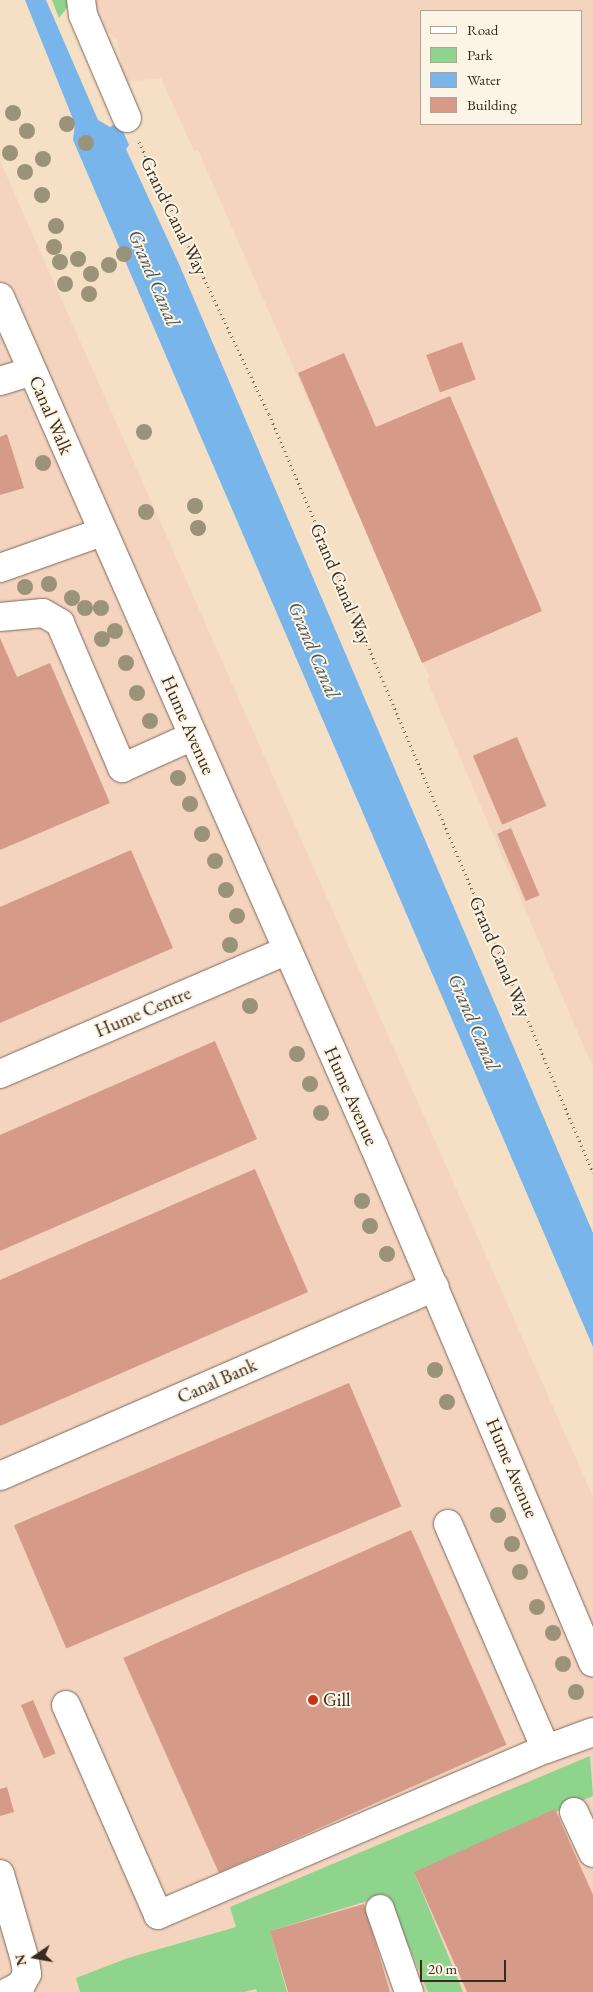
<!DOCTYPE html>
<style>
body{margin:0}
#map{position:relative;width:593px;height:1992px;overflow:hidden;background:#f5dfc5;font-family:"EB Garamond",serif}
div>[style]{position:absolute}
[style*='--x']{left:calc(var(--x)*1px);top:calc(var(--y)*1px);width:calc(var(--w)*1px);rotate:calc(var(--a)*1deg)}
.built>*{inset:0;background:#f4d3bf}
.green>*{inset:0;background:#8fd48d}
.water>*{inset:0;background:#77b5ea}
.building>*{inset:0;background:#d59b88;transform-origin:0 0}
.path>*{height:3px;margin-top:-1.5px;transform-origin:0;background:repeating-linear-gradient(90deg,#7c6958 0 1px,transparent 0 5px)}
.roads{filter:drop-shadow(0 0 1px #7c6958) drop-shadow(0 0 1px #7c6958)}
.minor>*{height:28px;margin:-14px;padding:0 14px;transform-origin:14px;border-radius:14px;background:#fff}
.trees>*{width:16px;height:16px;margin:-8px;border-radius:50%;background:#9a9379}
.dots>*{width:14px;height:14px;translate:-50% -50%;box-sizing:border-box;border:2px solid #fcf5e5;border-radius:50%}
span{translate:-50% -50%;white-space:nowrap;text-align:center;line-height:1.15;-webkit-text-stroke:4px #fcf5e5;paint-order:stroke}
.street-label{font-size:19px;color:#3b2a1e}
.poi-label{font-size:19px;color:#3b2a1e}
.left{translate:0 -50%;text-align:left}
.water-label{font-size:20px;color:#4d545b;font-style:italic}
.legend{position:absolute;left:420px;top:10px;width:162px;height:115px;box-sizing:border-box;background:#fcf5e5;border:1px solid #afa495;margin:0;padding:6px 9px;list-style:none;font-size:15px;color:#3b2a1e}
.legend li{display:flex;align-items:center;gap:10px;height:25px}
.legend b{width:25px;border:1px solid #afa495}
.north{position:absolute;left:10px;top:1932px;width:50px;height:50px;-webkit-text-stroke:4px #fcf5e5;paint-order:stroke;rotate:258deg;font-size:14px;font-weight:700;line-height:20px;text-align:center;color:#3b2a1e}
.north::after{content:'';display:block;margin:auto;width:18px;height:22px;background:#3b2a1e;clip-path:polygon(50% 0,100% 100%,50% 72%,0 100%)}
.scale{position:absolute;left:420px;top:1960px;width:86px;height:22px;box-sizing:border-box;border:2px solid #3b2a1e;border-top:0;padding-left:6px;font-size:15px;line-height:18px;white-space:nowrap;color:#3b2a1e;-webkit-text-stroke:4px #fcf5e5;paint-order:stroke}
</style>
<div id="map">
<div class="built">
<i style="clip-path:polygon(evenodd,95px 0,593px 0,593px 1068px,427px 680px,430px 678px,198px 150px,194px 151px,161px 78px,116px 83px,121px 61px,117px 39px,99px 25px,95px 0,422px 11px,582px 11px,582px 124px,422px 124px,422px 11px)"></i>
<i style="clip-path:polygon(0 161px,593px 1497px,593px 1992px,0 1992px)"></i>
</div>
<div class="green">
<i style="clip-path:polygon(52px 0,70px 0,70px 4px,59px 18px)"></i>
<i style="clip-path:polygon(590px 1756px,593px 1796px,414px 1872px,463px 1992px,428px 1992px,387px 1895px,270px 1931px,287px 1992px,257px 1992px,256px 1989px,244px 1992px,80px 1992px,76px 1978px,128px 1958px,236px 1927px,230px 1907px)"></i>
</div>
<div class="water">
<i style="clip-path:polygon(25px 0,46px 0,98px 120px,110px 127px,119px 122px,129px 145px,126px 149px,179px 264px,593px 1233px,593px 1347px,73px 140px,75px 124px)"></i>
</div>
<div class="building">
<i style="left:462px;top:342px;width:40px;height:38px;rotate:70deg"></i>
<i style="clip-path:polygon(344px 353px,376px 427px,450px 396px,542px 611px,422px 663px,298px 373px)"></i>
<i style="clip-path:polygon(7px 434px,24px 488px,0 495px,0 437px)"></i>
<i style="clip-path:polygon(0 638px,17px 677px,50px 663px,110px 803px,0 850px)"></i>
<i style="left:517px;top:737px;width:75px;height:48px;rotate:67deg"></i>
<i style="left:511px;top:828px;width:73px;height:15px;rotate:67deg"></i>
<i style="clip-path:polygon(131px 850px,173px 948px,0 1023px,0 907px)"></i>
<i style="clip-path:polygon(215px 1041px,257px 1139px,0 1251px,0 1135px)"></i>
<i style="clip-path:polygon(255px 1169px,308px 1292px,0 1426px,0 1280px)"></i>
<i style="left:349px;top:1383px;width:134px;height:364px;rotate:67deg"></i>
<i style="left:411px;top:1530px;width:235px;height:315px;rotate:66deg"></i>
<i style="left:33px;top:1700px;width:58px;height:13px;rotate:67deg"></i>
<i style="clip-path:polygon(7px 1787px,14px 1812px,0 1816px,0 1789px)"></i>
<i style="clip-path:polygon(555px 1809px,593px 1895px,593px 1992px,467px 1992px,414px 1872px)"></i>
<i style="clip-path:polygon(364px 1904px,390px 1992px,288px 1992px,270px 1931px)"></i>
</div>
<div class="path">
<i style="--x:139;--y:142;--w:301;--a:64.5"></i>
<i style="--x:269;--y:414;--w:825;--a:66.88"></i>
</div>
<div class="roads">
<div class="minor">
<i style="--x:81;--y:0;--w:15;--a:82"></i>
<i style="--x:83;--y:15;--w:112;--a:66.9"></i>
<i style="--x:0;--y:297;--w:928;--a:66.23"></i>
<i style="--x:374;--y:1146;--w:561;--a:67.04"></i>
<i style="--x:0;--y:381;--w:34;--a:-17"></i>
<i style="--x:0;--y:568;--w:108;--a:-19.4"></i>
<i style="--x:0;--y:617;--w:43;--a:-5.3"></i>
<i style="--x:43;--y:613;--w:20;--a:30"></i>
<i style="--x:60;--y:623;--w:158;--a:66.8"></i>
<i style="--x:122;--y:768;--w:78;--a:-24.3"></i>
<i style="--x:0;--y:1074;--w:311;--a:-23.3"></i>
<i style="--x:0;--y:1476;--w:474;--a:-23.5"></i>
<i style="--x:448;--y:1524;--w:245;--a:66.5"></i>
<i style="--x:66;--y:1705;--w:229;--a:66.3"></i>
<i style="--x:158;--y:1915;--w:422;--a:-23.2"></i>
<i style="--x:546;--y:1749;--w:50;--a:-19.9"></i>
<i style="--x:574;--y:1812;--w:45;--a:65.1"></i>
<i style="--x:0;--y:1874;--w:90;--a:73.8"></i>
<i style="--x:25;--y:1960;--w:14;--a:82"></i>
<i style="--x:27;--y:1974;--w:13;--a:119"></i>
<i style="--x:21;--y:1985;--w:15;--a:152"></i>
<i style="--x:380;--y:1909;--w:88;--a:70.7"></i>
</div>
</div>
<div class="trees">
<i style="left:13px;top:113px"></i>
<i style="left:67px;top:124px"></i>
<i style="left:27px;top:131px"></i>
<i style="left:86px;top:143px"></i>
<i style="left:10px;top:153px"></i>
<i style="left:43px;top:159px"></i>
<i style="left:25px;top:172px"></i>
<i style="left:42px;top:195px"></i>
<i style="left:56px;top:226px"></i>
<i style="left:54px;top:247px"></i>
<i style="left:124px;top:254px"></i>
<i style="left:78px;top:259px"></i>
<i style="left:60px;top:262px"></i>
<i style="left:109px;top:265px"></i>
<i style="left:91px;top:274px"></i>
<i style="left:65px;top:284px"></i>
<i style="left:89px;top:294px"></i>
<i style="left:144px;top:432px"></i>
<i style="left:43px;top:463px"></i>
<i style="left:195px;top:506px"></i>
<i style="left:146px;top:512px"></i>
<i style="left:198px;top:528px"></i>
<i style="left:49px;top:584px"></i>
<i style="left:25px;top:587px"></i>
<i style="left:72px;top:598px"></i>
<i style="left:85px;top:608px"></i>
<i style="left:101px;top:608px"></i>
<i style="left:115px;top:631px"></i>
<i style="left:102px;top:639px"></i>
<i style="left:126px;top:663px"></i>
<i style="left:137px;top:693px"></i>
<i style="left:150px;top:721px"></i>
<i style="left:178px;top:778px"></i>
<i style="left:190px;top:804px"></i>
<i style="left:202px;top:834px"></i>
<i style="left:215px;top:861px"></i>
<i style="left:226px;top:890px"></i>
<i style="left:237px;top:916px"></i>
<i style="left:230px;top:945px"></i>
<i style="left:250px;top:1006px"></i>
<i style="left:297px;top:1054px"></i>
<i style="left:310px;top:1084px"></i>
<i style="left:321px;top:1113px"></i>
<i style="left:362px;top:1201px"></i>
<i style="left:370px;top:1226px"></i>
<i style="left:387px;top:1254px"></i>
<i style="left:435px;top:1370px"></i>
<i style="left:447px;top:1402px"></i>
<i style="left:498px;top:1515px"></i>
<i style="left:512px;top:1544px"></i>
<i style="left:520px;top:1572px"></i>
<i style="left:537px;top:1607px"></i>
<i style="left:553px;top:1633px"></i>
<i style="left:563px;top:1664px"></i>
<i style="left:576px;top:1692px"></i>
</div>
<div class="dots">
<i style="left:313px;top:1700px;background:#c8321e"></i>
</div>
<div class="street-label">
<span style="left:174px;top:216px;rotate:64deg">Grand Canal Way</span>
<span style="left:51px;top:415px;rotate:67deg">Canal Walk</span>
<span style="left:341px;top:584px;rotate:67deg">Grand Canal Way</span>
<span style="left:188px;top:725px;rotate:66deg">Hume Avenue</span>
<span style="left:500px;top:957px;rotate:67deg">Grand Canal Way</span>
<span style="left:143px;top:1012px;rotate:-23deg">Hume Centre</span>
<span style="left:351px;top:1096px;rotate:66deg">Hume Avenue</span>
<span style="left:217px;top:1381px;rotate:-24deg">Canal Bank</span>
<span style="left:512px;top:1468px;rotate:67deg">Hume Avenue</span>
</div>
<div class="poi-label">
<span class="left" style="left:323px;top:1700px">Gill</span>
</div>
<div class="water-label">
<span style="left:154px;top:278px;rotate:67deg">Grand Canal</span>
<span style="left:314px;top:650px;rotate:67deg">Grand Canal</span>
<span style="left:474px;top:1022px;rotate:67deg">Grand Canal</span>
</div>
<ul class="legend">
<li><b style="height:6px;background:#fff"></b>Road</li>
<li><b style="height:14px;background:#8fd48d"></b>Park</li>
<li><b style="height:14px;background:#77b5ea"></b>Water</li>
<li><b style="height:14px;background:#d59b88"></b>Building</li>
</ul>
<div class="north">N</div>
<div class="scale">20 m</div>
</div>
